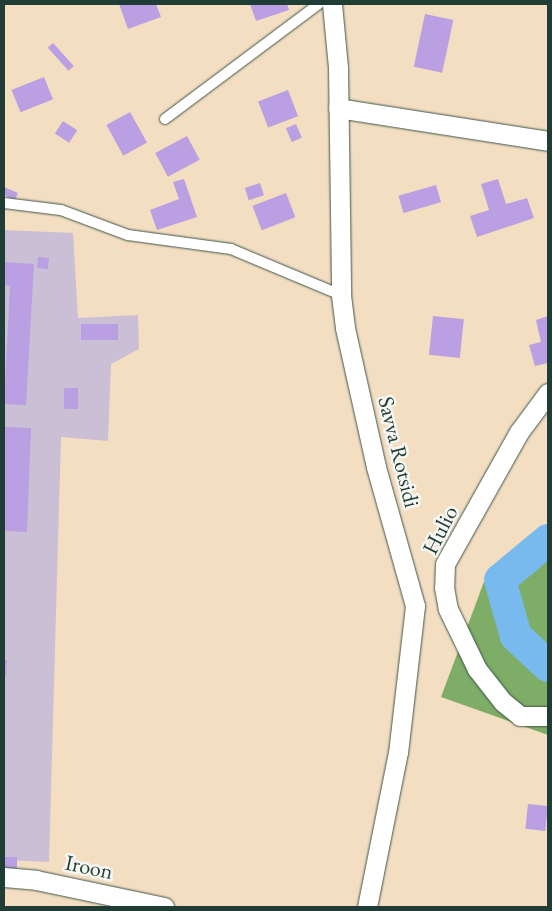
<!DOCTYPE html>
<style>
body{margin:0}
#map{position:relative;width:552px;height:911px;overflow:hidden;background:#f3dec2;font-family:"EB Garamond",serif}
div>[style]{position:absolute}
[style*='--x']{left:calc(var(--x)*1px);top:calc(var(--y)*1px);width:calc(var(--w)*1px);rotate:calc(var(--a)*1deg)}
.industrial>*{inset:0;background:#cbbfd5}
.forest>*{inset:0;background:#7ead67}
.river>*{height:32px;margin:-16px;padding:0 16px;transform-origin:16px;border-radius:16px;background:#79baee}
.building>*{inset:0;background:#ba9fe2;transform-origin:0 0}
.roads{filter:drop-shadow(0 0 1px #3f5549) drop-shadow(0 0 1px #3f5549)}
.lane>*{height:10px;margin:-5px;padding:0 5px;transform-origin:5px;border-radius:5px;background:#fff}
.street>*{height:19px;margin:-9.5px;padding:0 9.5px;transform-origin:9.5px;border-radius:9.5px;background:#fff}
span{translate:-50% -50%;white-space:nowrap;text-align:center;line-height:1.15;-webkit-text-stroke:5px #f6f6f2;paint-order:stroke}
.street-label{font-size:22px;color:#1f3d34}
.frame{position:absolute;inset:0;border:5px solid #1f3d34;pointer-events:none}
</style>
<div id="map">
<div class="industrial">
<i style="clip-path:polygon(4px 230px,73px 233px,78px 318px,138px 315px,139px 349px,111px 364px,108px 441px,61px 437px,49px 862px,4px 860px)"></i>
</div>
<div class="forest">
<i style="clip-path:polygon(548px 529px,548px 735px,441px 697px,485px 579px)"></i>
</div>
<div class="river">
<i style="--x:548;--y:540;--w:62;--a:140.2"></i>
<i style="--x:500;--y:580;--w:58;--a:74.1"></i>
<i style="--x:516;--y:636;--w:44;--a:43.2"></i>
</div>
<div class="building">
<i style="clip-path:polygon(119px 4px,156px 4px,161px 17px,128px 29px)"></i>
<i style="clip-path:polygon(250px 4px,287px 4px,289px 10px,256px 21px)"></i>
<i style="left:425px;top:14px;width:29px;height:54px;rotate:12deg"></i>
<i style="left:53px;top:43px;width:31px;height:7px;rotate:48deg"></i>
<i style="left:44px;top:77px;width:24px;height:35px;rotate:68deg"></i>
<i style="left:288px;top:90px;width:28px;height:32px;rotate:69deg"></i>
<i style="left:130px;top:112px;width:35px;height:27px;rotate:61deg"></i>
<i style="left:63px;top:121px;width:17px;height:15px;rotate:33deg"></i>
<i style="left:296px;top:124px;width:15px;height:11px;rotate:67deg"></i>
<i style="left:187px;top:136px;width:27px;height:36px;rotate:62deg"></i>
<i style="clip-path:polygon(184px 179px,197px 217px,157px 230px,150px 210px,179px 199px,173px 182px)"></i>
<i style="clip-path:polygon(498px 179px,506px 204px,527px 198px,534px 218px,477px 237px,470px 216px,489px 210px,481px 184px)"></i>
<i style="left:260px;top:183px;width:13px;height:16px;rotate:72deg"></i>
<i style="left:436px;top:185px;width:18px;height:39px;rotate:74deg"></i>
<i style="clip-path:polygon(4px 187px,18px 193px,15px 200px,4px 195px)"></i>
<i style="left:286px;top:193px;width:26px;height:36px;rotate:69deg"></i>
<i style="left:38px;top:257px;width:11px;height:11px;rotate:5deg"></i>
<i style="clip-path:polygon(4px 262px,34px 264px,26px 405px,4px 404px,10px 286px,4px 285px)"></i>
<i style="left:433px;top:316px;width:31px;height:39px;rotate:6deg"></i>
<i style="clip-path:polygon(548px 316px,548px 363px,535px 366px,529px 345px,541px 342px,536px 320px)"></i>
<i style="left:81px;top:324px;width:37px;height:16px"></i>
<i style="left:64px;top:388px;width:14px;height:21px"></i>
<i style="clip-path:polygon(4px 427px,31px 428px,27px 532px,4px 531px)"></i>
<i style="clip-path:polygon(4px 660px,7px 660px,6px 676px,4px 676px)"></i>
<i style="left:528px;top:804px;width:20px;height:25px;rotate:6deg"></i>
<i style="left:4px;top:857px;width:13px;height:12px"></i>
</div>
<div class="roads">
<div class="lane">
<i style="--x:165;--y:119;--w:192;--a:-36.8"></i>
<i style="--x:4;--y:203;--w:57;--a:7"></i>
<i style="--x:61;--y:210;--w:72;--a:20.5"></i>
<i style="--x:128;--y:235;--w:104;--a:7.7"></i>
<i style="--x:231;--y:249;--w:119;--a:22.7"></i>
</div>
<div class="street">
<i style="--x:332;--y:4;--w:64;--a:84.6"></i>
<i style="--x:338;--y:68;--w:227;--a:89.2"></i>
<i style="--x:341;--y:295;--w:33;--a:83"></i>
<i style="--x:345;--y:328;--w:142;--a:77.4"></i>
<i style="--x:376;--y:467;--w:144;--a:74.3"></i>
<i style="--x:415;--y:606;--w:147;--a:96.6"></i>
<i style="--x:398;--y:752;--w:158;--a:101.3"></i>
<i style="--x:338;--y:108;--w:213;--a:8.9"></i>
<i style="--x:548;--y:393;--w:49;--a:126.6"></i>
<i style="--x:519;--y:432;--w:151;--a:119.3"></i>
<i style="--x:445;--y:564;--w:23;--a:92"></i>
<i style="--x:444;--y:587;--w:22;--a:80"></i>
<i style="--x:448;--y:609;--w:67;--a:64.2"></i>
<i style="--x:477;--y:669;--w:42;--a:51.8"></i>
<i style="--x:503;--y:702;--w:22;--a:39"></i>
<i style="--x:520;--y:716;--w:28;--a:0"></i>
<i style="--x:4;--y:877;--w:32;--a:5"></i>
<i style="--x:36;--y:880;--w:131;--a:11.9"></i>
</div>
</div>
<div class="street-label">
<span style="left:399px;top:452px;rotate:76deg">Savva Rotsidi</span>
<span style="left:440px;top:530px;rotate:-63deg">Hulio</span>
<span style="left:89px;top:867px;rotate:12deg">Iroon</span>
</div>
<div class="frame"></div>
</div>
